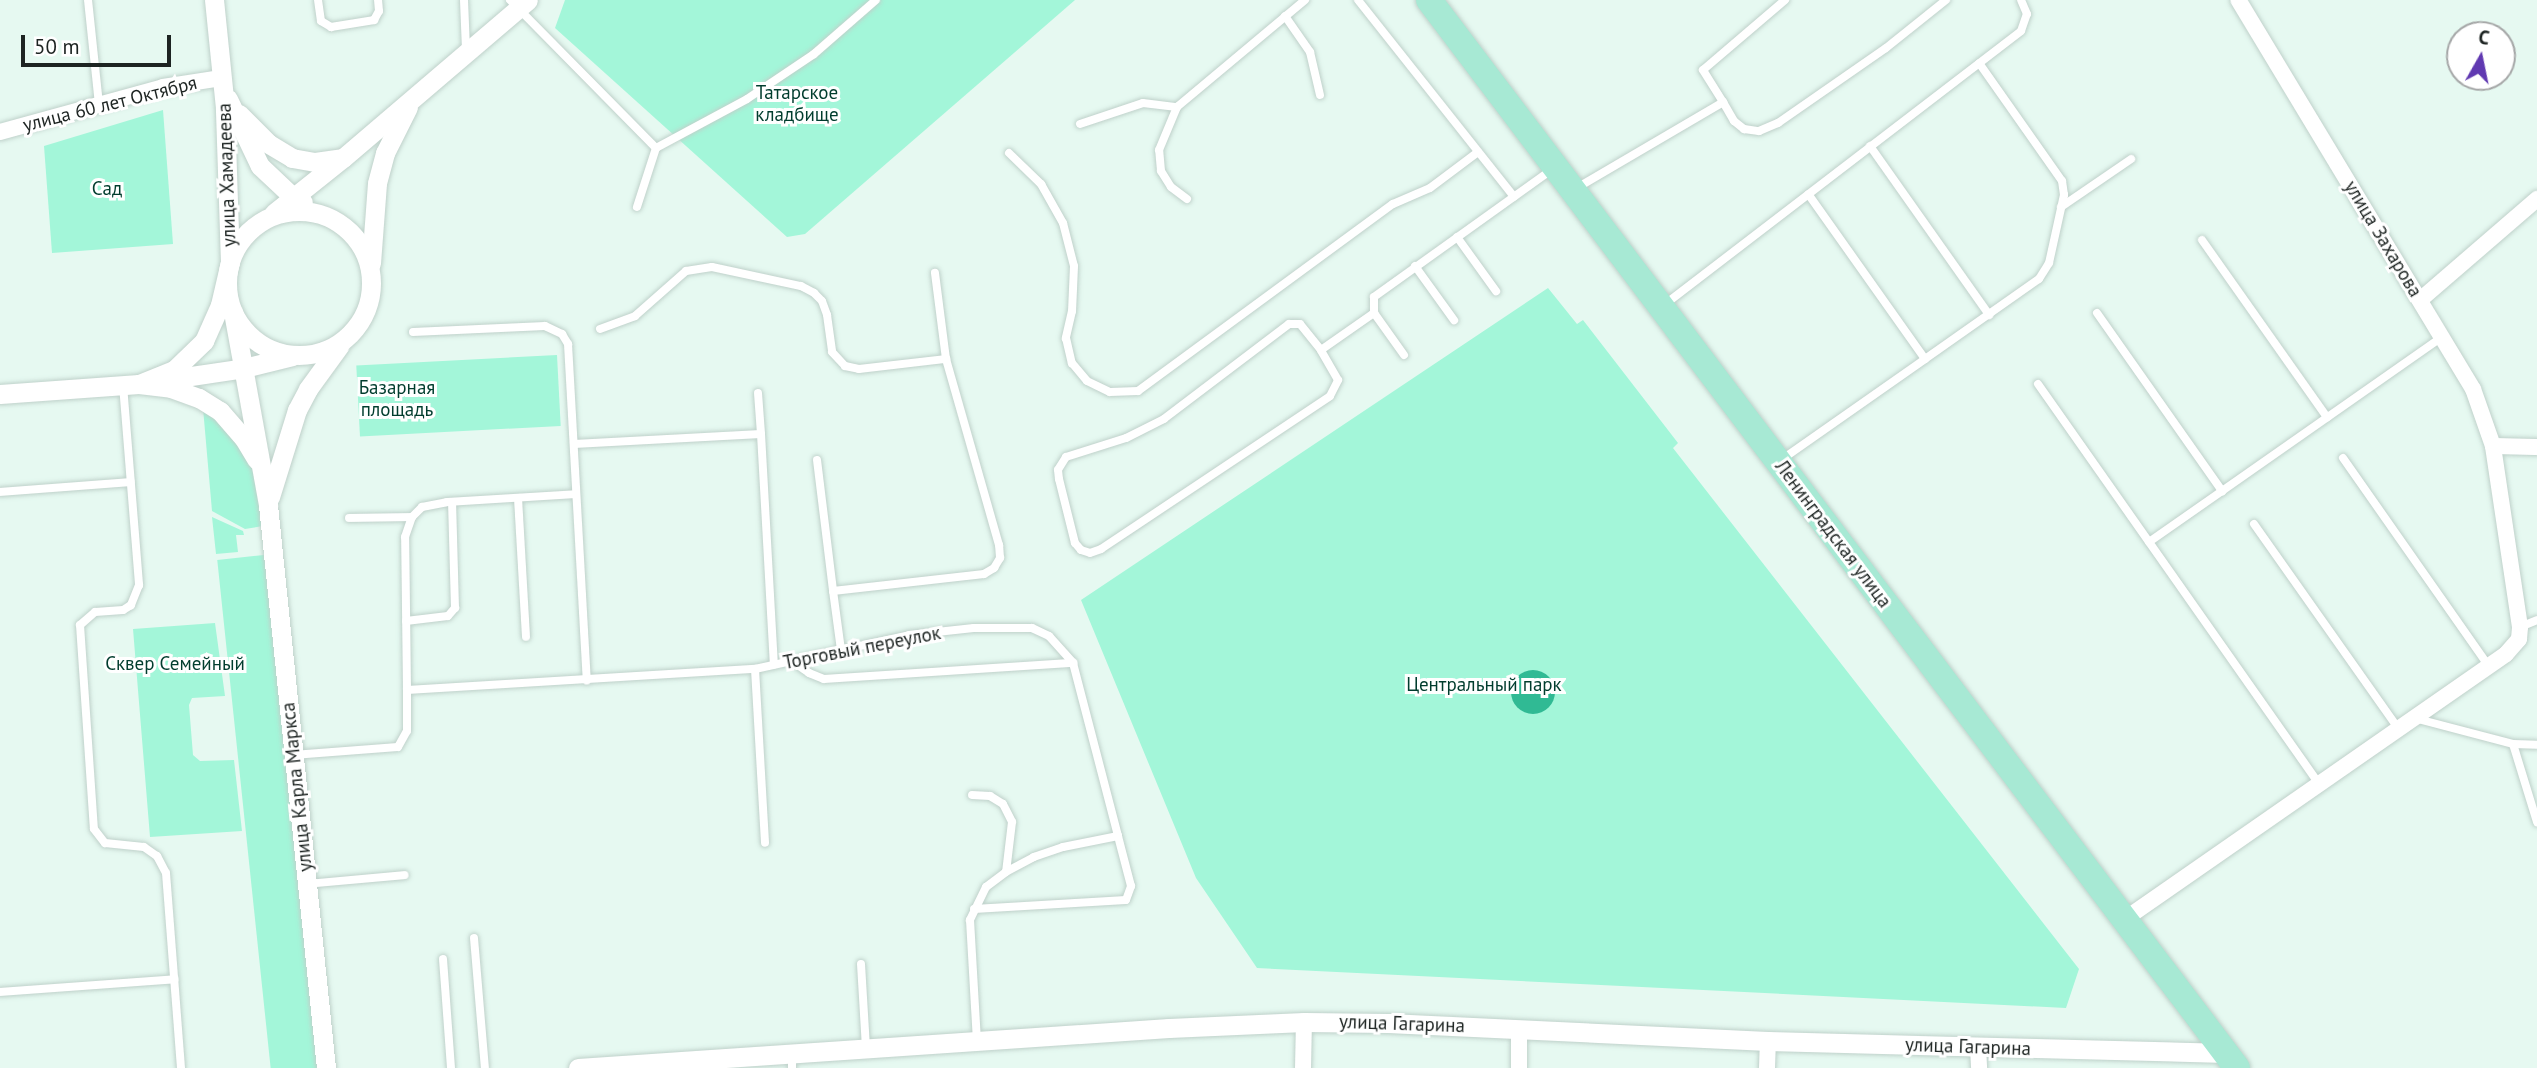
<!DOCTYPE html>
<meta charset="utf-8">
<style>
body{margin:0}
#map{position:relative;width:2537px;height:1068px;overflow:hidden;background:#e6f9f1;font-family:"PT Sans",sans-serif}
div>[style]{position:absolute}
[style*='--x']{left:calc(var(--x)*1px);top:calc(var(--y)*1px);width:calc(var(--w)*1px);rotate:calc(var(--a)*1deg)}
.green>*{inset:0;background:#a3f6d9;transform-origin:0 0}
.water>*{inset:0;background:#30ba94}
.round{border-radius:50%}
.roads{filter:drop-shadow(0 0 2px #bfd1ca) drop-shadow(0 0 2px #bfd1ca)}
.service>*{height:8px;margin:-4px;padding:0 4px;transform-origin:4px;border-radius:4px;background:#fff}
.minor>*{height:16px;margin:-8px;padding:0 8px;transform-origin:8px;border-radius:8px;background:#fff}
.tertiary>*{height:19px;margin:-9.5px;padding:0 9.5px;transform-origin:9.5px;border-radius:9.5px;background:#fff}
.tertiary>.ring{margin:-9.5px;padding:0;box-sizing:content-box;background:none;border:19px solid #fff;border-radius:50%}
.primary>*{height:26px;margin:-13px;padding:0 13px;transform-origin:13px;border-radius:13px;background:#a7e9d4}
span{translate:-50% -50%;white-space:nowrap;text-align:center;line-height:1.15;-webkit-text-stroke:6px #fff;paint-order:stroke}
.park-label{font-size:19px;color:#013d2e}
.street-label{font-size:19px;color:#1d2422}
.north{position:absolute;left:2446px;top:21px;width:70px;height:70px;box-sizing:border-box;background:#fff;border:2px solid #a5a7a7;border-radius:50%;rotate:9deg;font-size:19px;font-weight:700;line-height:28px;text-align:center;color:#1d2422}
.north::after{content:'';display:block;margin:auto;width:24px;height:32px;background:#6039b1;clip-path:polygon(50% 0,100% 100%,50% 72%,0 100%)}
.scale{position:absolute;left:21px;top:35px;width:150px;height:32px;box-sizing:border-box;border:4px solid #1d2422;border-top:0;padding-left:9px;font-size:21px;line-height:24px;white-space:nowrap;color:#1d2422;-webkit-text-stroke:5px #fff;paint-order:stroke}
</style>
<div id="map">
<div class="green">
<i style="clip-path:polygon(565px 0,1075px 0,805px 234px,787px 237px,555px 28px)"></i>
<i style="clip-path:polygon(163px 110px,173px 244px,52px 253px,44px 146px)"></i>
<i style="clip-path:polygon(1548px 288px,1577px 324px,1583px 320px,1678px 443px,1673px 448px,2079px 969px,2066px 1008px,1257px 968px,1196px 878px,1081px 600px)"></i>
<i style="left:557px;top:355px;width:71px;height:201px;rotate:87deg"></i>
<i style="clip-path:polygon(203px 408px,234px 436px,257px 476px,263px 526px,245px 529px,212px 511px)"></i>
<i style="clip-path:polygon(212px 517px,243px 531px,244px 535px,236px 535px,238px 552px,216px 554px)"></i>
<i style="left:264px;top:555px;width:516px;height:47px;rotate:84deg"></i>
<i style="clip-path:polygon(215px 623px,225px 696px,192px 698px,189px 705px,193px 755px,200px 761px,234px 760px,242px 831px,150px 837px,133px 629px)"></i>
</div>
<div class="water">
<i class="round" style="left:1511px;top:670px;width:44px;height:44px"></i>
</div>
<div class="roads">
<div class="service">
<i style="--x:88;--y:0;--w:105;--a:84"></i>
<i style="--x:318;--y:0;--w:21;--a:82"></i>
<i style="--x:321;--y:21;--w:12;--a:31"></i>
<i style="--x:331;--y:27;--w:44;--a:-9.2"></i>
<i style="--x:374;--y:20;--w:10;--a:-61"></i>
<i style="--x:379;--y:11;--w:11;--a:-95"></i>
<i style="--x:464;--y:0;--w:50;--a:87.7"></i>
<i style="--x:510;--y:0;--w:208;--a:45.4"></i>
<i style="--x:656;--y:148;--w:62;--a:107.9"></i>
<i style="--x:1358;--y:0;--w:251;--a:51.6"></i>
<i style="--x:1285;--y:16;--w:44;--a:55.2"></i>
<i style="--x:1310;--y:52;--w:44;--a:76.9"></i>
<i style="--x:1723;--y:102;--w:22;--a:60"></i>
<i style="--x:1734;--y:121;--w:13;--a:39"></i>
<i style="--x:1744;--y:129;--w:15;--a:8"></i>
<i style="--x:1759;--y:131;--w:21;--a:-23"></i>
<i style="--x:1778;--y:123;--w:131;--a:-34.8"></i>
<i style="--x:1886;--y:48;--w:77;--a:-38.7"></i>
<i style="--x:1080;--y:124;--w:66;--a:-18.4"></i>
<i style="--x:1143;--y:103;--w:34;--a:7"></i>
<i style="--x:1870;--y:146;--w:207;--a:54.8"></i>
<i style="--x:656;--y:148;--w:103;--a:-28.3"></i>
<i style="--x:747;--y:99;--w:81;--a:-33.9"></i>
<i style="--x:814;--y:54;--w:82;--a:-41.1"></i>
<i style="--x:1009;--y:153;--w:45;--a:44.1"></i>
<i style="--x:1041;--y:184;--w:45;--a:60.6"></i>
<i style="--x:1063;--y:223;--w:44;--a:75.7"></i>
<i style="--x:1074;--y:266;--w:45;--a:92.5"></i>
<i style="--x:1072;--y:311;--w:28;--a:103"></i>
<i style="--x:1066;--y:338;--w:26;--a:77"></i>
<i style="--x:1072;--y:363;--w:23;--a:50"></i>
<i style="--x:1087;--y:381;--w:25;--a:26"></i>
<i style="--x:1110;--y:392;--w:28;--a:-2"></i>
<i style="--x:1138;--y:391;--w:316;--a:-36.3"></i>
<i style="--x:1393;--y:204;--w:40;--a:-23.4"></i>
<i style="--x:1430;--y:188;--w:60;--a:-36.9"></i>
<i style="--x:1575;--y:189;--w:172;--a:-30.4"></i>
<i style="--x:1723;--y:102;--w:38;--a:-122"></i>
<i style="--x:1703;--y:70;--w:108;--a:-40.5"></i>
<i style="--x:1187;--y:199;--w:20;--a:-143"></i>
<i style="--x:1171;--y:187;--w:19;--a:-122"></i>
<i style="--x:1161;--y:171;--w:21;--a:-95"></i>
<i style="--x:1159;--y:150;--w:47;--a:-67.3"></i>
<i style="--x:1177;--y:107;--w:167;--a:-39.9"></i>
<i style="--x:2061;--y:207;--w:85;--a:-34.4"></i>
<i style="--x:1457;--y:237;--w:67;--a:54.2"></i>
<i style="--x:2202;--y:240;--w:217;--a:54.8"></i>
<i style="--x:1415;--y:266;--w:67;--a:54.2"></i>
<i style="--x:1664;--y:305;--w:450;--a:-37.5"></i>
<i style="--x:2021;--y:31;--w:18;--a:-71"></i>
<i style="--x:2027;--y:14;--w:15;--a:-113"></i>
<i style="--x:2097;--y:313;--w:218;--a:54.9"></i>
<i style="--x:2222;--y:491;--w:269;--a:-35"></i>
<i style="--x:600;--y:329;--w:37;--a:-20"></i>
<i style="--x:635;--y:316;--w:68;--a:-41.4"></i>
<i style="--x:686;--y:271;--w:26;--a:-9"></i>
<i style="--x:712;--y:267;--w:91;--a:12.1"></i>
<i style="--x:801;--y:286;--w:15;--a:28"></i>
<i style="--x:814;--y:293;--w:11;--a:45"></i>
<i style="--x:822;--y:301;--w:15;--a:70"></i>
<i style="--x:827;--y:315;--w:37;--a:82"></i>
<i style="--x:832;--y:352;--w:19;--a:47"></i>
<i style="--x:845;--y:366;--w:14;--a:12"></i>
<i style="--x:859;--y:369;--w:88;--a:-6.6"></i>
<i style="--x:946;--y:359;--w:87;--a:-97.3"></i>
<i style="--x:413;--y:332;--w:132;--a:-2.6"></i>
<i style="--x:545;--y:326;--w:19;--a:25"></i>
<i style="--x:562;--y:334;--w:12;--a:59"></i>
<i style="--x:568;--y:344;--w:337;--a:86.8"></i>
<i style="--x:1321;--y:350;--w:33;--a:-129"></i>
<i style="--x:1300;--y:324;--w:11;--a:180"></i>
<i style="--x:1289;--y:324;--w:157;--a:142.8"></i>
<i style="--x:1164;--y:419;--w:42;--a:153.4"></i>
<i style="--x:1126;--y:438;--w:63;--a:162.4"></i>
<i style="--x:1066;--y:457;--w:15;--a:122"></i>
<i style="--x:1058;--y:470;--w:9;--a:84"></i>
<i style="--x:1059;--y:479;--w:66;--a:76"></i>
<i style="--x:1075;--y:543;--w:9;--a:49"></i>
<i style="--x:1081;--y:550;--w:9;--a:18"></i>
<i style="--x:1090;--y:553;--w:12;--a:-20"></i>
<i style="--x:1101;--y:549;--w:275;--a:-33.7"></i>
<i style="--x:1330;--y:396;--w:18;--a:-63"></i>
<i style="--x:1338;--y:380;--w:34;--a:-120"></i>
<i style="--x:1321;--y:350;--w:65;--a:-34.9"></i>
<i style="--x:1404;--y:355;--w:52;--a:-125.5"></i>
<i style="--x:1374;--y:313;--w:16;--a:-90"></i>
<i style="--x:1374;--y:297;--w:220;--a:-35.6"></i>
<i style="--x:1925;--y:359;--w:139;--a:-35.1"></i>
<i style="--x:2039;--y:279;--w:19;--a:-58"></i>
<i style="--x:2049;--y:263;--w:70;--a:-77.6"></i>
<i style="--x:2064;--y:195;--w:14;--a:-98"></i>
<i style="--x:2062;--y:181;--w:144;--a:-125.1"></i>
<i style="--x:2038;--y:384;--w:489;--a:54.9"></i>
<i style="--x:123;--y:385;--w:201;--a:85.4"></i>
<i style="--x:139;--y:585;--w:22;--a:112"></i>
<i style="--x:131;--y:605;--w:9;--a:148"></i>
<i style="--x:123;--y:610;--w:28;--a:176"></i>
<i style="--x:95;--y:612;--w:20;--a:139"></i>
<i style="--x:80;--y:625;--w:204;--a:86.1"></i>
<i style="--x:94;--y:829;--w:18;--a:52"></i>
<i style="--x:105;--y:843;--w:39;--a:6"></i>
<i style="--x:144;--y:847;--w:16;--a:35"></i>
<i style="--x:157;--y:856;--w:19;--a:62"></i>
<i style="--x:166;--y:873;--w:196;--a:85.6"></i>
<i style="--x:758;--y:393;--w:41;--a:85.8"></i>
<i style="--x:574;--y:444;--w:187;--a:-3.1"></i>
<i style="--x:761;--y:434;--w:231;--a:86.8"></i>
<i style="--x:2343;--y:458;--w:253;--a:55"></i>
<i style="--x:817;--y:460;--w:132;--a:83"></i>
<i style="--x:1781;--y:460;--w:176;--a:-35"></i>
<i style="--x:1925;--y:359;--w:202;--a:-125.3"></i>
<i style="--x:0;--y:492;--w:131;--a:-4.4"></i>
<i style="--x:518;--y:498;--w:139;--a:86.7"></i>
<i style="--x:349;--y:518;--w:63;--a:-0.9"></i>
<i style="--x:2254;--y:524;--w:250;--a:54.8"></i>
<i style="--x:2149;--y:542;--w:89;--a:-34.9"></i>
<i style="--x:406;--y:621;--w:42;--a:-6.8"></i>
<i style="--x:448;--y:616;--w:11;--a:-49"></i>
<i style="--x:455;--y:608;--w:106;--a:-91.6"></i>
<i style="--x:2520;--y:627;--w:18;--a:-22"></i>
<i style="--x:841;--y:650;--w:60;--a:-97.7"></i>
<i style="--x:833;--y:591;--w:152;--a:-6.4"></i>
<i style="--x:984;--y:574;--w:12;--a:-31"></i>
<i style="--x:994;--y:568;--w:12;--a:-59"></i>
<i style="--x:1000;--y:558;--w:13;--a:-94"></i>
<i style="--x:999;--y:545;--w:193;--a:-105.9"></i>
<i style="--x:792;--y:661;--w:21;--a:35"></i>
<i style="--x:809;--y:673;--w:16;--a:22"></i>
<i style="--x:824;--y:679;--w:250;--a:-3.7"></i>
<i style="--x:755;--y:669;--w:174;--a:86.7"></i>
<i style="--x:407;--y:690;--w:153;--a:-90.7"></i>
<i style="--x:405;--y:537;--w:21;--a:-71"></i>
<i style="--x:412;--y:517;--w:14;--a:-45"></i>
<i style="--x:422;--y:507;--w:25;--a:-11"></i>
<i style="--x:447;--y:502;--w:129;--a:-3.5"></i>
<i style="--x:2414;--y:718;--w:102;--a:14.7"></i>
<i style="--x:2513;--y:744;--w:24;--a:2"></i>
<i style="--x:2513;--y:744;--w:82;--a:72.9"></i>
<i style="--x:293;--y:755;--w:105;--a:-4.4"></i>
<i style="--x:398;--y:747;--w:18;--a:-61"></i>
<i style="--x:407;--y:731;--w:41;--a:-90"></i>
<i style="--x:407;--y:690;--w:349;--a:-3.5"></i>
<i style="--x:755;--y:669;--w:158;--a:-12.4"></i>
<i style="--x:909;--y:635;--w:65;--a:-6.1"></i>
<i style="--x:974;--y:628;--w:58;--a:0"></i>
<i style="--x:1032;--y:628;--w:19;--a:25"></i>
<i style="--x:1049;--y:636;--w:36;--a:48"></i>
<i style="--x:1073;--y:663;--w:179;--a:75.4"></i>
<i style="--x:1118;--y:836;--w:56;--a:168.7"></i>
<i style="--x:1063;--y:847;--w:31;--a:161"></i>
<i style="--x:1034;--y:857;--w:32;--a:152"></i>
<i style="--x:1006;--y:872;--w:25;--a:143"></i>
<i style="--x:986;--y:887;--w:37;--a:116"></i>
<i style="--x:970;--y:920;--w:121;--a:86.7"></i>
<i style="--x:972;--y:795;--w:18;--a:3"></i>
<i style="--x:990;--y:796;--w:15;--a:32"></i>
<i style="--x:1003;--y:804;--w:20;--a:63"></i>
<i style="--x:1012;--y:822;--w:50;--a:96.8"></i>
<i style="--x:306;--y:884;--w:99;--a:-5.2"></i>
<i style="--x:974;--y:909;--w:152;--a:-3.4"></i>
<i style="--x:1126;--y:900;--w:15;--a:-70"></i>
<i style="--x:1131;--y:886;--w:52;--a:-104.6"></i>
<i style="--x:474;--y:938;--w:130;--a:85.2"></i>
<i style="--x:443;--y:959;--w:109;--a:85.8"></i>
<i style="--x:861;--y:964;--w:84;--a:86.6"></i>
<i style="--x:0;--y:992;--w:175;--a:-4.2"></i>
<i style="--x:792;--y:1053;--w:15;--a:90"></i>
</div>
<div class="minor">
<i style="--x:0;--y:132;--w:169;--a:-15.4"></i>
<i style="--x:163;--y:87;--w:59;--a:-8.8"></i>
<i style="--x:2420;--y:300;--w:155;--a:-40.8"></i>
<i style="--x:2493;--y:446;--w:44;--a:1.3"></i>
<i style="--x:2125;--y:919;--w:464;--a:-34.8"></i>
<i style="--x:2506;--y:654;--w:20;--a:-49"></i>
<i style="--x:2519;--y:639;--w:12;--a:-85"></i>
<i style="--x:2520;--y:627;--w:183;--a:-98.5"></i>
<i style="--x:2493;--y:446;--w:60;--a:-109.3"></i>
<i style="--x:2473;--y:389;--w:454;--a:-121.1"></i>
<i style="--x:1978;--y:1047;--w:21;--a:87"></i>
<i style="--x:1303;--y:1068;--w:46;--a:-88.8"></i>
<i style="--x:1519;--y:1068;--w:39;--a:-90"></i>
<i style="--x:1767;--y:1068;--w:27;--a:-88"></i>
</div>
<div class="tertiary">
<i style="--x:228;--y:99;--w:74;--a:64.5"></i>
<i style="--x:260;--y:166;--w:45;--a:43.2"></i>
<i style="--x:293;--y:197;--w:11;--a:27"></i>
<i style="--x:239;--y:114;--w:42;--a:45"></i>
<i style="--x:269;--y:144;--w:27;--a:31"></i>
<i style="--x:292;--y:158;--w:23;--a:10"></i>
<i style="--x:315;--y:162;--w:27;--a:-8"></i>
<i class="ring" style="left:227px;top:211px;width:125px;height:125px"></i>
<i style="--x:274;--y:213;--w:88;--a:-38.6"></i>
<i style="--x:343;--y:158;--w:243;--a:-40.5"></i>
<i style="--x:371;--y:263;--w:80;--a:-85.7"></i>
<i style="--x:377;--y:183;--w:31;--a:-75"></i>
<i style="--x:385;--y:153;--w:51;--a:-63.4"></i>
<i style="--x:233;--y:312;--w:196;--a:79.7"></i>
<i style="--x:268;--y:505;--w:566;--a:84.12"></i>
<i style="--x:164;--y:380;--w:81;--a:-8.5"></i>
<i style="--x:244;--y:368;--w:50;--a:-13.8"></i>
<i style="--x:139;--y:384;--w:38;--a:-22"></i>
<i style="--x:174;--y:370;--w:42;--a:-44"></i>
<i style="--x:204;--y:341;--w:39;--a:-66"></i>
<i style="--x:220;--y:305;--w:44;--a:-76.9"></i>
<i style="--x:230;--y:262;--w:154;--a:-91.9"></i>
<i style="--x:225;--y:108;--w:109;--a:-95.8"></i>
<i style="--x:0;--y:394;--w:139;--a:-4.1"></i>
<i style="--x:139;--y:384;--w:32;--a:7"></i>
<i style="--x:171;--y:388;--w:30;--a:20"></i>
<i style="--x:199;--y:398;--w:25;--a:32"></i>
<i style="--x:220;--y:411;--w:35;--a:49"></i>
<i style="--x:243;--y:437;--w:26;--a:59"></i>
<i style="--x:270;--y:497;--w:91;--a:-72.8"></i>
<i style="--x:297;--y:410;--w:24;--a:-62"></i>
<i style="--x:308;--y:389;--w:54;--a:-54"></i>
<i style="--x:578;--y:1068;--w:592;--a:-3.87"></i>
<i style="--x:1169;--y:1028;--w:135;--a:-2.5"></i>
<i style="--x:1304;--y:1022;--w:84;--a:0.7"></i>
<i style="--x:1388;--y:1023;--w:380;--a:2.7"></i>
<i style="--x:1768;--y:1041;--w:458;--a:1.5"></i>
</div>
<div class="primary">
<i style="--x:1429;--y:0;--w:1339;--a:52.89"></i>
</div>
</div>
<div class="park-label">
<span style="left:797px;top:104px">Татарское<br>кладбище</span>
<span style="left:107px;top:189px">Сад</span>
<span style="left:397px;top:399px">Базарная<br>площадь</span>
<span style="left:175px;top:664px">Сквер Семейный</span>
<span style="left:1484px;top:685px">Центральный парк</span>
</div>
<div class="street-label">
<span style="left:110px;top:104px;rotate:-14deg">улица 60 лет Октября</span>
<span style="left:227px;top:175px;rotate:-92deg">улица Хамадеева</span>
<span style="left:2383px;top:239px;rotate:59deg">улица Захарова</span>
<span style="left:1833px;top:534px;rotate:53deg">Ленинградская улица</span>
<span style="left:862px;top:648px;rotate:-11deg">Торговый переулок</span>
<span style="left:297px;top:787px;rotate:-96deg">улица Карла Маркса</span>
<span style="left:1402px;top:1024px;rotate:2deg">улица Гагарина</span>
<span style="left:1968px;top:1047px;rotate:2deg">улица Гагарина</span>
</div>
<div class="north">С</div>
<div class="scale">50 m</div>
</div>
